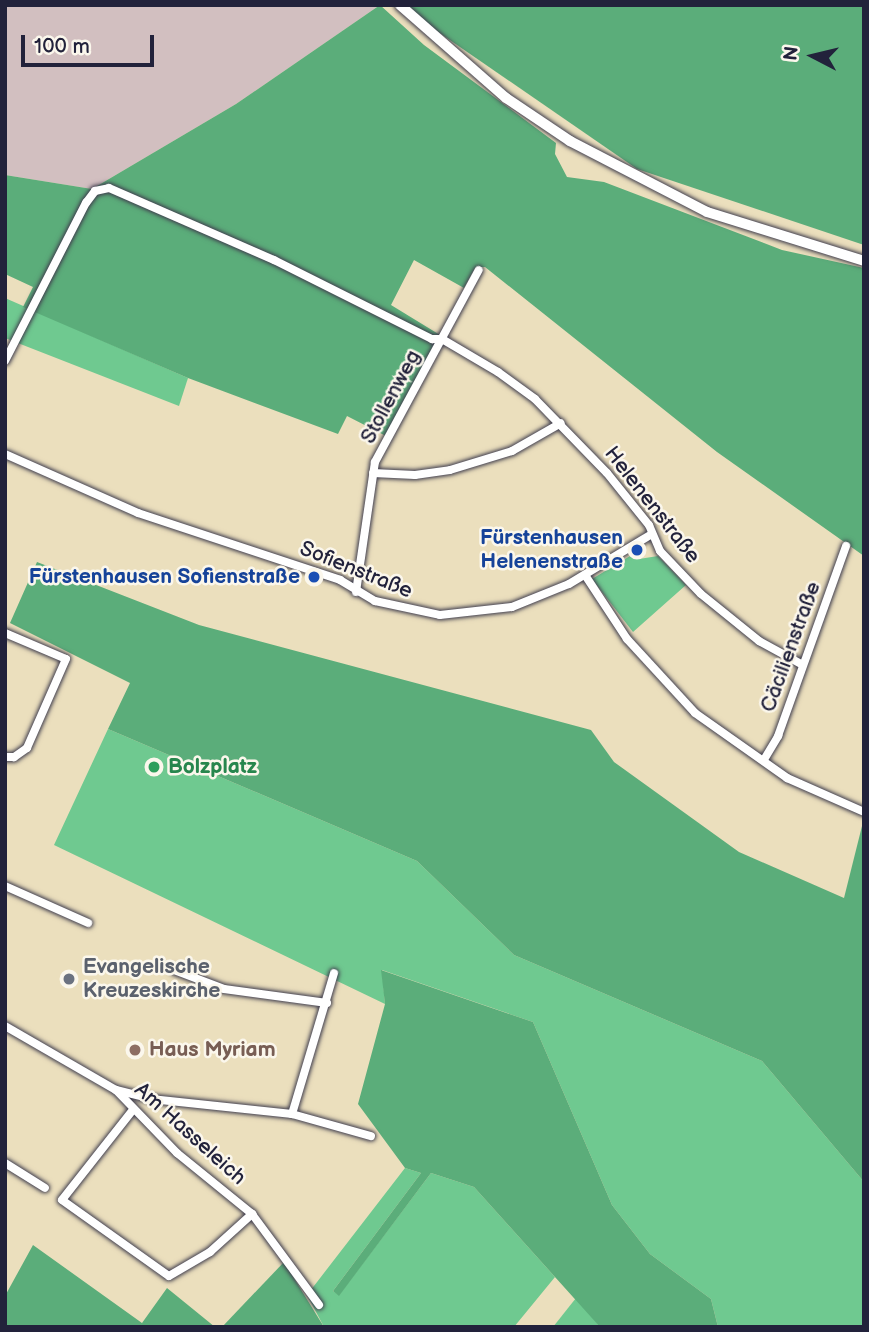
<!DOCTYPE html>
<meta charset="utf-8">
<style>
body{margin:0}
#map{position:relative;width:869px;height:1332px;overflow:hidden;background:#ebdfbd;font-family:"Balsamiq Sans",sans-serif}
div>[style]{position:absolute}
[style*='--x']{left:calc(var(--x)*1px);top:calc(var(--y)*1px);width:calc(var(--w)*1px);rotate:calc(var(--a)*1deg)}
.industrial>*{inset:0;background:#d2bfc0}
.green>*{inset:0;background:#6fc990}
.forest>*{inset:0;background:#5bad7a}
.roads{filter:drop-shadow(0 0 2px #403e4e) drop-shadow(0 0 2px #403e4e)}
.street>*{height:8px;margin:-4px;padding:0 4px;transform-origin:4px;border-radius:4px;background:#fff}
.secondary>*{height:10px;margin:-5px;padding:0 5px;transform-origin:5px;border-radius:5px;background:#fff}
.dots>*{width:19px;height:19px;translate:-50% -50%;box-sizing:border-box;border:4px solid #fbf7ec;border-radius:50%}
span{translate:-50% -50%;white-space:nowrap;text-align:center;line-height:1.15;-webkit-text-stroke:5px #fbf7ec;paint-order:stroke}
.street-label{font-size:21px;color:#22223b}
.transit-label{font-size:21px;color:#164399;font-weight:700}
.right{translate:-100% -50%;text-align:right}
.leisure-label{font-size:21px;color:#27864d;font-weight:700}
.left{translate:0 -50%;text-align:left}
.worship-label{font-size:21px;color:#5b616d;font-weight:700}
.education-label{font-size:21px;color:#785e54;font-weight:700}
.frame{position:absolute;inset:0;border:7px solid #22223b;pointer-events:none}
.north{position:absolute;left:778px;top:21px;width:70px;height:70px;-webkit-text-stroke:5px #fbf7ec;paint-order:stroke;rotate:277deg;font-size:19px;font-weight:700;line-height:28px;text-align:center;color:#22223b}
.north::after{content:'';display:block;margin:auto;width:24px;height:32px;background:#22223b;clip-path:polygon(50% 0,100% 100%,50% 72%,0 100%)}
.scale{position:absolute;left:21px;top:35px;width:133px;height:32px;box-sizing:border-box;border:4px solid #22223b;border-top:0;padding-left:9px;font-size:21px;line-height:24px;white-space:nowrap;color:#22223b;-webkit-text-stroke:5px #fbf7ec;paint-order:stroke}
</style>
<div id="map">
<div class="industrial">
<i style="clip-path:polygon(5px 5px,380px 5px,236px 104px,92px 189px,5px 175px)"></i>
</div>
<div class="green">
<i style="clip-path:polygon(5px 298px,188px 378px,179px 406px,5px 338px)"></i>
<i style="clip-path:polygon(635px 553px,639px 559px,658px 556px,686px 585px,633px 632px,592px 579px)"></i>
<i style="clip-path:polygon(108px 729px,417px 861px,514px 955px,762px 1061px,864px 1182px,864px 1327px,718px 1327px,711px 1299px,650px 1254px,612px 1205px,533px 1022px,382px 970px,385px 1004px,54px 845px)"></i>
<i style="clip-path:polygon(405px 1168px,421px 1173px,333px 1291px,339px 1295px,431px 1173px,474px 1187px,555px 1277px,514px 1327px,324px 1327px,307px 1295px)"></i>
<i style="clip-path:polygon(576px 1298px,584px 1306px,600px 1327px,553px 1327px)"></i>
</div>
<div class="forest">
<i style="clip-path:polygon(380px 5px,424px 45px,556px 143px,555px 154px,567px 177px,604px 182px,782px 250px,864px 268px,864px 556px,717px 452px,485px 267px,475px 268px,464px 288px,414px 260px,391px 305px,440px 335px,386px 436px,347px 416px,338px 434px,188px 378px,23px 307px,33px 287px,5px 274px,5px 175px,92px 189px,236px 104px)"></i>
<i style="clip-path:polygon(399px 5px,864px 5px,864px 245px,637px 169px)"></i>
<i style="clip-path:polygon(37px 562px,199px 625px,591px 730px,614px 762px,739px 852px,844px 898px,864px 818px,864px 1182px,762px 1061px,514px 955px,417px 861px,108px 729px,130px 683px,10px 623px)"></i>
<i style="clip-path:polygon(381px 970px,533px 1022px,612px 1205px,650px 1254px,711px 1299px,718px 1327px,600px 1327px,474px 1187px,431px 1173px,339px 1296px,333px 1291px,421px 1173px,405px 1168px,358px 1104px,385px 1004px)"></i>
<i style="clip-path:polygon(33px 1245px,142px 1323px,167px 1288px,215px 1327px,5px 1327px,5px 1296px)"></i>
<i style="clip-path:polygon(284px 1262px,324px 1327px,222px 1327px)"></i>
</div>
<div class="roads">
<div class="street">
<i style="--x:5;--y:361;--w:178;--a:-62.9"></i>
<i style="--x:86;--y:203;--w:15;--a:-53"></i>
<i style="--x:95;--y:191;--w:14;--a:-12"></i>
<i style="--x:109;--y:188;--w:180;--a:23.6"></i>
<i style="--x:274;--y:260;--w:177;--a:26.6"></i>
<i style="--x:432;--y:339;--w:10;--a:0"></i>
<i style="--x:442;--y:339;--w:65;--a:30.5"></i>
<i style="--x:498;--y:372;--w:46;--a:36.1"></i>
<i style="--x:535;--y:399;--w:103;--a:45.8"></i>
<i style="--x:607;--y:473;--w:67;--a:51.1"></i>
<i style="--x:649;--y:525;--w:28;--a:67"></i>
<i style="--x:660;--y:551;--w:59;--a:46.4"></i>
<i style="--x:701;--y:594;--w:75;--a:39"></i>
<i style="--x:759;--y:641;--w:50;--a:28.6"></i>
<i style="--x:5;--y:454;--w:145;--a:23.9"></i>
<i style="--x:138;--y:513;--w:213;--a:18.3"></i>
<i style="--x:340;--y:580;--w:41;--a:31"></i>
<i style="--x:375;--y:601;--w:66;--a:12.2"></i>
<i style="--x:440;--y:615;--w:72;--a:-6.3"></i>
<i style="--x:512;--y:607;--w:61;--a:-22"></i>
<i style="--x:569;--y:584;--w:97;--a:-31.1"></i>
<i style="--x:373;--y:473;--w:42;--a:2.7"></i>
<i style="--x:415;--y:475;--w:35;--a:-8"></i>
<i style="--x:450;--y:470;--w:65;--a:-17"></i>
<i style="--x:512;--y:451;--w:56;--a:-29.7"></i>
<i style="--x:585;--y:575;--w:77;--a:56.7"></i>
<i style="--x:627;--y:639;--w:100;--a:47.4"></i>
<i style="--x:695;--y:713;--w:113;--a:35.2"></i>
<i style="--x:787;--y:778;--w:84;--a:23.8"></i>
<i style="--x:356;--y:592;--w:131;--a:-81.7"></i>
<i style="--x:375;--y:462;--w:218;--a:-61.6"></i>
<i style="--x:5;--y:633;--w:66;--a:23.1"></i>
<i style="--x:66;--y:659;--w:97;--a:113.7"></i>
<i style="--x:27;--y:748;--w:16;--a:145"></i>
<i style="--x:14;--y:757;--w:9;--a:180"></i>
<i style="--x:765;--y:758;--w:26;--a:-59"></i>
<i style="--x:778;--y:736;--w:202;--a:-70.3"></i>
<i style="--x:5;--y:886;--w:91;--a:24"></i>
<i style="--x:174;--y:970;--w:53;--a:20.8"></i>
<i style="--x:224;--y:989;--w:104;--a:7.7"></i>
<i style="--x:5;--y:1026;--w:128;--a:30"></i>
<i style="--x:116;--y:1090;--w:88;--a:45.9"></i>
<i style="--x:177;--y:1153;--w:97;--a:39.1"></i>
<i style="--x:252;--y:1214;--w:113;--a:53.6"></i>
<i style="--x:116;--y:1090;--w:36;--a:14"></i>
<i style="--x:151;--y:1099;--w:142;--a:6.1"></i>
<i style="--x:292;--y:1114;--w:82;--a:15.6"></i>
<i style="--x:132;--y:1111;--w:113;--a:128.2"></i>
<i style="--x:62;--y:1200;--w:131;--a:35.4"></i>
<i style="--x:169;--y:1276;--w:48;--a:-30.3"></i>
<i style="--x:210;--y:1252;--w:57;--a:-42.1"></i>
<i style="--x:292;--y:1114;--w:147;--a:-73.4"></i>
<i style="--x:5;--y:1163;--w:47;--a:32"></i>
</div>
<div class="secondary">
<i style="--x:400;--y:5;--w:141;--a:41.3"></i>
<i style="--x:506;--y:98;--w:77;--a:33.9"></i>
<i style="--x:570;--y:141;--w:154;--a:27.4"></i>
<i style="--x:707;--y:212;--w:164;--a:17.3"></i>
</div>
</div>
<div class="dots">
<i style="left:637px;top:550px;background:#1a4fb4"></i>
<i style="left:314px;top:577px;background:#1a4fb4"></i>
<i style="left:154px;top:767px;background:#2e9e5b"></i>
<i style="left:69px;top:979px;background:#6b7280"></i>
<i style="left:135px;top:1050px;background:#8d6e63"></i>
</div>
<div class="street-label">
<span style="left:391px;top:397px;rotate:-62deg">Stollenweg</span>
<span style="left:652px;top:505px;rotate:52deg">Helenenstraße</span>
<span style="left:356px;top:570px;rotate:22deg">Sofienstraße</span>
<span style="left:791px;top:647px;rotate:-70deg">Cäcilienstraße</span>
<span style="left:190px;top:1134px;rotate:42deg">Am Hasseleich</span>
</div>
<div class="transit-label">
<span class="right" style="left:623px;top:550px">Fürstenhausen<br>Helenenstraße</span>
<span class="right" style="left:300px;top:577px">Fürstenhausen Sofienstraße</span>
</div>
<div class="leisure-label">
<span class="left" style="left:168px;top:767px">Bolzplatz</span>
</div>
<div class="worship-label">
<span class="left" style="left:83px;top:979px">Evangelische<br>Kreuzeskirche</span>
</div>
<div class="education-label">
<span class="left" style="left:149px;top:1050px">Haus Myriam</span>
</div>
<div class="frame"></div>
<div class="north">N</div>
<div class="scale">100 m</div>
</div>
